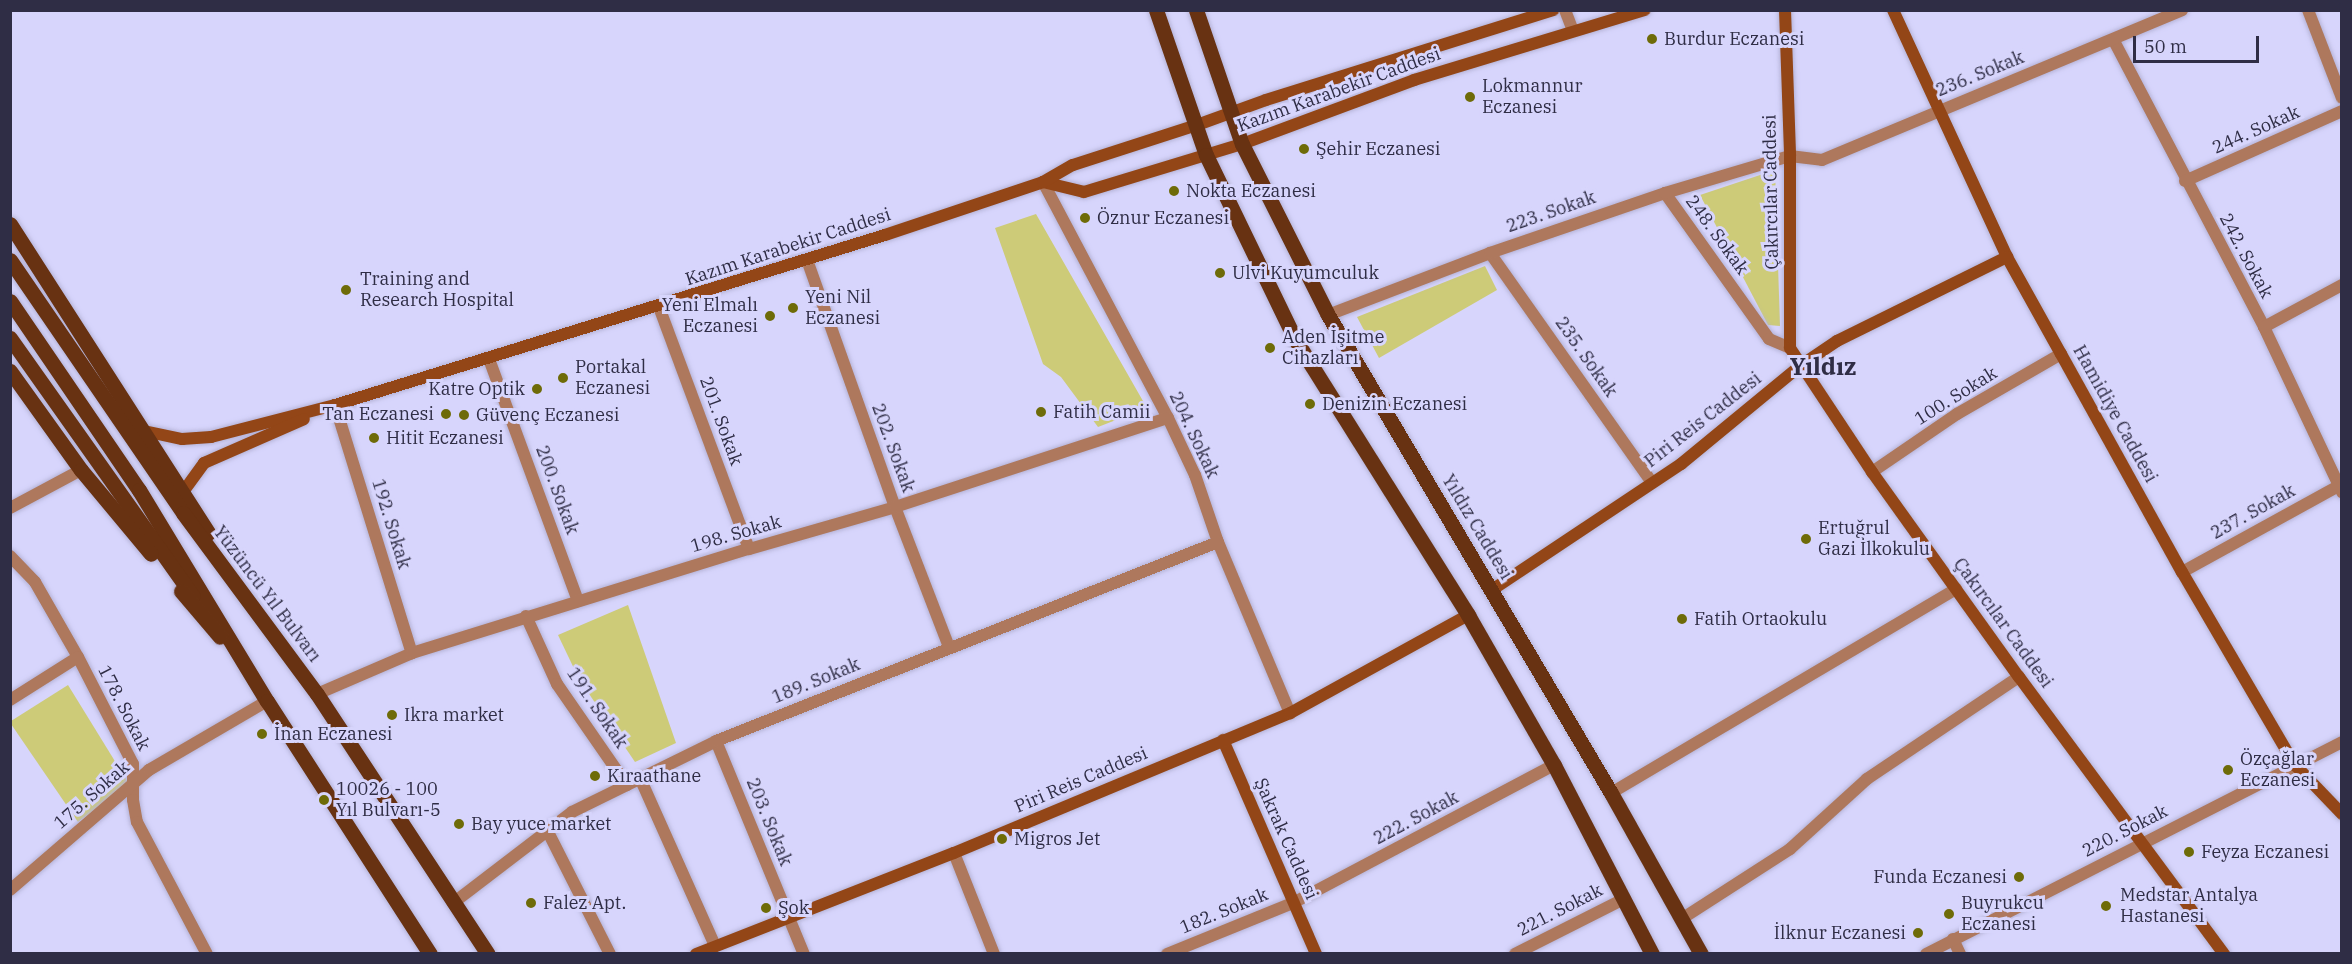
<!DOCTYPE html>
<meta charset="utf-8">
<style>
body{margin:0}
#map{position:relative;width:2352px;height:964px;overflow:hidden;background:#d7d5fc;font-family:"IBM Plex Serif",serif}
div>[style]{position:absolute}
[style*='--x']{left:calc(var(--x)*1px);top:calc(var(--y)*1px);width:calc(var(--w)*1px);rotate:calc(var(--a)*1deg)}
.green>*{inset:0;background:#cdcb78}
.roads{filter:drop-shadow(0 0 2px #b5b3d7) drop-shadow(0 0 2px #b5b3d7)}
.street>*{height:12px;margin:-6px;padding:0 6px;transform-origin:6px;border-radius:6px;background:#ae785d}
.secondary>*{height:12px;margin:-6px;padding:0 6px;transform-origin:6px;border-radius:6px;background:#934617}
.primary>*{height:15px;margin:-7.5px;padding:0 7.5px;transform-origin:7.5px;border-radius:7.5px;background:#683212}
.dots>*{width:16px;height:16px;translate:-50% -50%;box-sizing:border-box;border:3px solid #d7d5fc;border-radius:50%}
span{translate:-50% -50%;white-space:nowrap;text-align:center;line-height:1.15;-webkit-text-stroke:6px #d7d5fc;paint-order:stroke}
.poi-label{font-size:18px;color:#2f2d45}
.left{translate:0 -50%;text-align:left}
.right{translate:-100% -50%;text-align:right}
.street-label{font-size:18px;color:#2f2d45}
.district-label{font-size:24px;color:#2f2d45;font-weight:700}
.frame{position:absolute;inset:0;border:12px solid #2f2d45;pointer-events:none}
.scale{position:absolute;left:2133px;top:36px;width:126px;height:27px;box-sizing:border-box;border:3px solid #2f2d45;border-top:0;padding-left:8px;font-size:18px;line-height:21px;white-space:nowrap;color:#2f2d45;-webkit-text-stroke:4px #d7d5fc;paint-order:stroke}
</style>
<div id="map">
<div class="green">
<i style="clip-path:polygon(1775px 170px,1780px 326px,1768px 325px,1700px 195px)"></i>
<i style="clip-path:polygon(1036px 214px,1147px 408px,1098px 427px,1061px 377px,1043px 364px,995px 228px)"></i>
<i style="clip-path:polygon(1485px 266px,1497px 290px,1379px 358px,1357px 317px)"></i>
<i style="clip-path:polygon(628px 605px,676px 743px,635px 762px,579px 679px,558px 635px)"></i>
<i style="clip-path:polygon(68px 685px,129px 784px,78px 822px,11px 724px,11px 721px)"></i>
</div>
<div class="roads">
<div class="street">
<i style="--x:1565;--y:10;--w:22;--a:69"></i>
<i style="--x:2308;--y:10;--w:94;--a:68.9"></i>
<i style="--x:2114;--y:41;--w:323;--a:62.3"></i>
<i style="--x:2264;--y:327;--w:183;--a:64.7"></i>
<i style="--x:2185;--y:181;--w:172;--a:-24"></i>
<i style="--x:1043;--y:182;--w:267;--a:62.1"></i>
<i style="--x:1168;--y:418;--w:63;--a:64.7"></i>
<i style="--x:1195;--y:475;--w:71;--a:71.1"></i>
<i style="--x:1218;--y:542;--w:186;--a:67.2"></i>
<i style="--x:1665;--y:193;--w:179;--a:54.5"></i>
<i style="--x:1769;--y:339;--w:23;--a:23"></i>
<i style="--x:1490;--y:253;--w:281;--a:54.8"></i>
<i style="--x:807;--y:260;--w:262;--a:70.4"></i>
<i style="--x:895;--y:507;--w:150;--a:68.9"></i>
<i style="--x:659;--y:307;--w:258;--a:69.6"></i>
<i style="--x:1328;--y:315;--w:173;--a:-20.9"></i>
<i style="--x:1490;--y:253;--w:185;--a:-18.9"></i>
<i style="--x:1665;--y:193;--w:130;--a:-16.5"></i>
<i style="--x:1790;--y:156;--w:32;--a:7"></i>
<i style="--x:1822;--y:160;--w:390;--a:-22.6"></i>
<i style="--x:2264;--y:327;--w:89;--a:-28.3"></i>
<i style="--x:489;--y:359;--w:258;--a:69.8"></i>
<i style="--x:335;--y:405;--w:260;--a:72.8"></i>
<i style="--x:1872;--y:472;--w:103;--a:-34.3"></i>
<i style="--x:1957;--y:414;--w:120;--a:-30"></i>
<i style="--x:10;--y:508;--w:81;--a:-28.2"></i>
<i style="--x:10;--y:556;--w:36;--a:46"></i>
<i style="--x:35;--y:582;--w:86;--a:60.2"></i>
<i style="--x:78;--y:657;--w:120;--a:62.8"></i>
<i style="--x:133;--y:764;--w:36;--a:90"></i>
<i style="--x:133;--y:800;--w:22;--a:80"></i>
<i style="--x:137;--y:822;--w:149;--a:62.1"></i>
<i style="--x:2182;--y:572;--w:183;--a:-28.8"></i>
<i style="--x:526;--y:616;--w:75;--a:65.5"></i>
<i style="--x:557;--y:684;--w:123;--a:55.3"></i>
<i style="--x:317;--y:694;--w:103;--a:-23.3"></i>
<i style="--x:412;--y:653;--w:353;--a:-17.2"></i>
<i style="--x:749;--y:549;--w:152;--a:-16"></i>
<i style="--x:895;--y:507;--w:287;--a:-18.1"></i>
<i style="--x:10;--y:700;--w:80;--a:-32.3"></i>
<i style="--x:716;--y:741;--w:230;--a:67.6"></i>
<i style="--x:640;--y:778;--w:184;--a:65.9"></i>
<i style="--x:1611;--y:793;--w:401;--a:-30.6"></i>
<i style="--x:547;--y:830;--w:139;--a:63.1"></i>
<i style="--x:954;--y:853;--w:109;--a:68.4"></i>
<i style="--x:10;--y:890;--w:184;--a:-40.8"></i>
<i style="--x:149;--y:770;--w:137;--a:-30.3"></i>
<i style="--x:453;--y:903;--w:150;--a:-37.4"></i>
<i style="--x:572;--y:812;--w:161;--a:-26.2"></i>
<i style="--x:716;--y:741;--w:540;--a:-21.62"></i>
<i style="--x:1683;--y:918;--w:127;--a:-32.8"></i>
<i style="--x:1790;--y:849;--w:104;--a:-42.3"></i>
<i style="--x:1867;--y:779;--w:183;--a:-33.9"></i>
<i style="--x:1953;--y:939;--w:17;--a:65"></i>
<i style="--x:1167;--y:954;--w:138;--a:-22.1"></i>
<i style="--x:1295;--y:902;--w:293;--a:-27.9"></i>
<i style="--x:1515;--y:954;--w:120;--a:-26.8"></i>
<i style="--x:1926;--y:954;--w:467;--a:-27"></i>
</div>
<div class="secondary">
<i style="--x:1785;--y:10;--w:146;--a:88"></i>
<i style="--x:1790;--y:156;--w:192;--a:90"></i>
<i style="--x:1790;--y:348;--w:149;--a:56.5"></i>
<i style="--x:1872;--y:472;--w:252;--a:54.4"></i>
<i style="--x:2019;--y:677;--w:345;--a:53.5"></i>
<i style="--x:1893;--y:10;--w:272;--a:65.2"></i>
<i style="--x:2007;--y:257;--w:111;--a:60.9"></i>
<i style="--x:2061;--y:354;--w:249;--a:61"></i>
<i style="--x:2182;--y:572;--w:224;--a:59.7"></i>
<i style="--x:2295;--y:765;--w:68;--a:46.2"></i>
<i style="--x:1043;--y:182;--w:42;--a:13.7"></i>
<i style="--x:1084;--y:192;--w:165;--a:-16.9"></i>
<i style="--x:1242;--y:144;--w:184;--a:-20.4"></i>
<i style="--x:1414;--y:80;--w:241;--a:-16.9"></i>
<i style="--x:144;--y:431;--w:39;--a:12"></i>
<i style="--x:182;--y:439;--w:29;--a:-4"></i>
<i style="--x:211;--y:437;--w:128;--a:-14.5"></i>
<i style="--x:335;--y:405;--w:576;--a:-17.18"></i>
<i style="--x:885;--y:235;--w:167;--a:-18.5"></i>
<i style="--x:1043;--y:182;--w:34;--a:-30"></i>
<i style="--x:1073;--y:165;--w:130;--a:-17.9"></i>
<i style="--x:1197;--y:125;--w:73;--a:-19.9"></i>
<i style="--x:1266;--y:100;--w:301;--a:-17.4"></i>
<i style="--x:183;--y:492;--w:36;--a:-54"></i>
<i style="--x:204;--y:463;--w:109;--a:-23.7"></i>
<i style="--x:1492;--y:590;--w:227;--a:-33.7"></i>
<i style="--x:1681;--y:464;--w:154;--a:-39.5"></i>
<i style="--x:1800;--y:366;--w:45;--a:-34"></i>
<i style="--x:1837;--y:341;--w:190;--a:-26.3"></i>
<i style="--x:1223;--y:740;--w:233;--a:66.5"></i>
<i style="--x:696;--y:954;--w:277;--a:-21.4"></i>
<i style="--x:954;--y:853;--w:364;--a:-22.6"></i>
<i style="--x:1290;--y:713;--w:203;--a:-28.8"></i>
</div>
<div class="primary">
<i style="--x:1156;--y:10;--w:153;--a:71"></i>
<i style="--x:1206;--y:155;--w:204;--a:64.2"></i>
<i style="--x:1295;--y:339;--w:326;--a:57.9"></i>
<i style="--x:1468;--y:615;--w:173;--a:60.2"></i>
<i style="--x:1554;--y:765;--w:213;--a:62.6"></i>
<i style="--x:1196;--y:10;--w:142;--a:71.1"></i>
<i style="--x:1242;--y:144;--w:191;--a:63.3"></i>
<i style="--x:1328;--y:315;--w:555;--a:59.37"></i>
<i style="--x:1611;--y:793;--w:184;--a:60.8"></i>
<i style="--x:10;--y:224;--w:367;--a:57.3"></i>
<i style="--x:10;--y:260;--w:306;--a:55.6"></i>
<i style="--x:183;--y:513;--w:225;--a:53.5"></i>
<i style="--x:317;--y:694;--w:311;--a:56.7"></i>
<i style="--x:10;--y:301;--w:229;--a:55.7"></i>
<i style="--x:139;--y:490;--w:247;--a:58.8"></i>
<i style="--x:267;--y:701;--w:301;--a:57.2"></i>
<i style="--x:10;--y:338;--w:316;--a:54.7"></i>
<i style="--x:10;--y:371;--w:122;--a:54.4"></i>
<i style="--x:81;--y:470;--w:109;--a:50.2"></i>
<i style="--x:181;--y:591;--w:60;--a:49.7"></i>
</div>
</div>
<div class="dots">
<i style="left:1652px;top:39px;background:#6e6b08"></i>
<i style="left:1470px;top:97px;background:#6e6b08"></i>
<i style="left:1304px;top:149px;background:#6e6b08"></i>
<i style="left:1174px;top:191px;background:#6e6b08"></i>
<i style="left:1085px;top:218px;background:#6e6b08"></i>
<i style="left:1220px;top:273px;background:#6e6b08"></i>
<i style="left:346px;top:290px;background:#6e6b08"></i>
<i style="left:793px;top:308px;background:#6e6b08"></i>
<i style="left:770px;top:316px;background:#6e6b08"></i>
<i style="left:1270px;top:348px;background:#6e6b08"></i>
<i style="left:563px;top:378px;background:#6e6b08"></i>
<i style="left:537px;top:389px;background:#6e6b08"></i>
<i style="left:1310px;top:404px;background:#6e6b08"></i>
<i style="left:1041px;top:412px;background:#6e6b08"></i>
<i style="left:446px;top:414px;background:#6e6b08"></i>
<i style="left:464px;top:415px;background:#6e6b08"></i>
<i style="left:374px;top:438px;background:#6e6b08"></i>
<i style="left:1806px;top:539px;background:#6e6b08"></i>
<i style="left:1682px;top:619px;background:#6e6b08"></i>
<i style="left:392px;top:715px;background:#6e6b08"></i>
<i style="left:262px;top:734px;background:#6e6b08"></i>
<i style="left:2228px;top:770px;background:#6e6b08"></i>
<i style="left:595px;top:776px;background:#6e6b08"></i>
<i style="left:324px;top:800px;background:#6e6b08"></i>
<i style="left:459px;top:824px;background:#6e6b08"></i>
<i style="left:1002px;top:839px;background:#6e6b08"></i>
<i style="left:2189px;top:852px;background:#6e6b08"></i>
<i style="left:2019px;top:877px;background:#6e6b08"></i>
<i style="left:531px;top:903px;background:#6e6b08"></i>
<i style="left:2106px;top:906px;background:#6e6b08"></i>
<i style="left:766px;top:908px;background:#6e6b08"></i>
<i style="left:1949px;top:914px;background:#6e6b08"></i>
<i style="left:1918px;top:933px;background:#6e6b08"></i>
</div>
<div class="poi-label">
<span class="left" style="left:1664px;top:39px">Burdur Eczanesi</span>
<span class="left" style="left:1482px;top:97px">Lokmannur<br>Eczanesi</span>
<span class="left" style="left:1316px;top:149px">Şehir Eczanesi</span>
<span class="left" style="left:1186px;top:191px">Nokta Eczanesi</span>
<span class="left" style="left:1097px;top:218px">Öznur Eczanesi</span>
<span class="left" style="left:1232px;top:273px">Ulvi Kuyumculuk</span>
<span class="left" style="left:360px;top:290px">Training and<br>Research Hospital</span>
<span class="left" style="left:805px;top:308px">Yeni Nil<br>Eczanesi</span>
<span class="right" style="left:758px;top:316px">Yeni Elmalı<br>Eczanesi</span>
<span class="left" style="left:1282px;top:348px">Aden İşitme<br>Cihazları</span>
<span class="left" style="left:575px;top:378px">Portakal<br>Eczanesi</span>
<span class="right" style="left:525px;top:389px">Katre Optik</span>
<span class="left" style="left:1322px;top:404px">Denizin Eczanesi</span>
<span class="left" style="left:1053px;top:412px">Fatih Camii</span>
<span class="right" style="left:434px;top:414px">Tan Eczanesi</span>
<span class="left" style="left:476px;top:415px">Güvenç Eczanesi</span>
<span class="left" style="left:386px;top:438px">Hitit Eczanesi</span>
<span class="left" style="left:1818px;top:539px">Ertuğrul<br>Gazi İlkokulu</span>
<span class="left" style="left:1694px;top:619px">Fatih Ortaokulu</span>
<span class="left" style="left:404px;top:715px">Ikra market</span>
<span class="left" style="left:274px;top:734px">İnan Eczanesi</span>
<span class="left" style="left:2240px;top:770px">Özçağlar<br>Eczanesi</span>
<span class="left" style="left:607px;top:776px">Kıraathane</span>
<span class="left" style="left:336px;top:800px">10026 - 100<br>Yıl Bulvarı-5</span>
<span class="left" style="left:471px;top:824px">Bay yuce market</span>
<span class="left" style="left:1014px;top:839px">Migros Jet</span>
<span class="left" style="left:2201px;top:852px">Feyza Eczanesi</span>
<span class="right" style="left:2007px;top:877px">Funda Eczanesi</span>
<span class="left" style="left:2120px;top:906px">Medstar Antalya<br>Hastanesi</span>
<span class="left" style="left:543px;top:903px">Falez Apt.</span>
<span class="left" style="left:1961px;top:914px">Buyrukcu<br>Eczanesi</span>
<span class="left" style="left:778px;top:908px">Şok</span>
<span class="right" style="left:1906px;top:933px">İlknur Eczanesi</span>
</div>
<div class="street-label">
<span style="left:1980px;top:74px;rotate:-22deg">236. Sokak</span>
<span style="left:1339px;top:90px;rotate:-20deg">Kazım Karabekir Caddesi</span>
<span style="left:2256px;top:130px;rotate:-24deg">244. Sokak</span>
<span style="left:1771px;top:192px;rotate:-91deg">Çakırcılar Caddesi</span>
<span style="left:1551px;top:212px;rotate:-19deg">223. Sokak</span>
<span style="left:1717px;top:235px;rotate:54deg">248. Sokak</span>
<span style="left:788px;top:247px;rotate:-18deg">Kazım Karabekir Caddesi</span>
<span style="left:2246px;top:256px;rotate:62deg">242. Sokak</span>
<span style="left:1586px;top:357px;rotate:55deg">235. Sokak</span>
<span style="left:1956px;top:396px;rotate:-32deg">100. Sokak</span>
<span style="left:2115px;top:414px;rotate:61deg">Hamidiye Caddesi</span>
<span style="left:1703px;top:420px;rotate:-38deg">Piri Reis Caddesi</span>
<span style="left:721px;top:421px;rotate:70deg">201. Sokak</span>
<span style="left:1194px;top:435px;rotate:65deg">204. Sokak</span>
<span style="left:893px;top:448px;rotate:70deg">202. Sokak</span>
<span style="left:557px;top:490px;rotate:70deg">200. Sokak</span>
<span style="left:2253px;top:512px;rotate:-29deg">237. Sokak</span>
<span style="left:391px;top:524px;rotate:73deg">192. Sokak</span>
<span style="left:1477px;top:527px;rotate:59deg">Yıldız Caddesi</span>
<span style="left:736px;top:534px;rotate:-16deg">198. Sokak</span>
<span style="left:267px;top:594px;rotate:53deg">Yüzüncü Yıl Bulvarı</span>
<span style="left:2003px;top:623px;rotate:54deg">Çakırcılar Caddesi</span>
<span style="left:816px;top:681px;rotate:-22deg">189. Sokak</span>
<span style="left:124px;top:708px;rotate:63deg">178. Sokak</span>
<span style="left:597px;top:708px;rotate:56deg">191. Sokak</span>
<span style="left:1081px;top:780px;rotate:-23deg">Piri Reis Caddesi</span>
<span style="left:92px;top:795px;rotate:-41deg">175. Sokak</span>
<span style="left:1416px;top:818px;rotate:-28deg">222. Sokak</span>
<span style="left:769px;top:822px;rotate:68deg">203. Sokak</span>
<span style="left:2125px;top:831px;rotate:-27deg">220. Sokak</span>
<span style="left:1286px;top:839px;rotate:66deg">Şakrak Caddesi</span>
<span style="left:1560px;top:910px;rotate:-27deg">221. Sokak</span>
<span style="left:1224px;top:911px;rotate:-22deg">182. Sokak</span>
</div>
<div class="district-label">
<span style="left:1823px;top:367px">Yıldız</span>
</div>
<div class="frame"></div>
<div class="scale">50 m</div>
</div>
